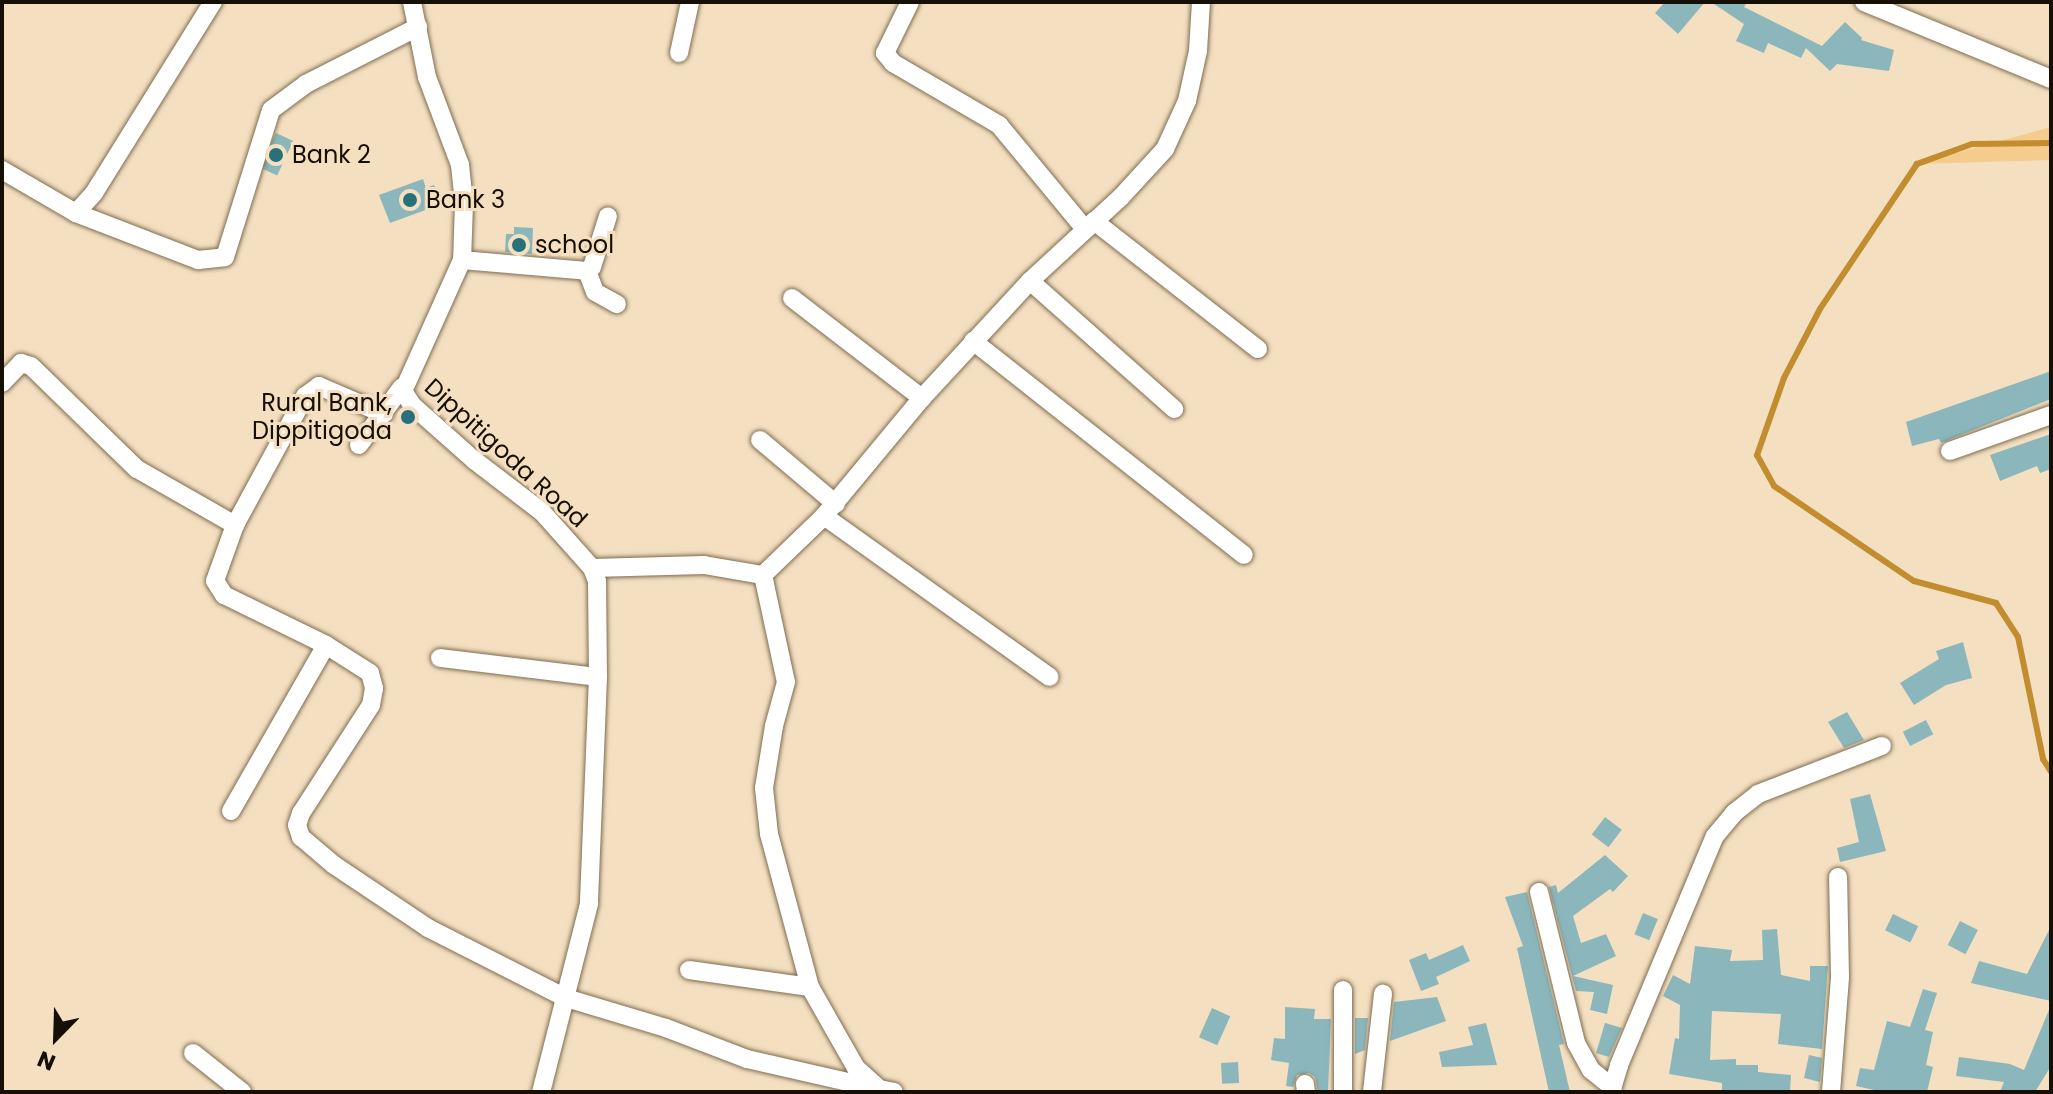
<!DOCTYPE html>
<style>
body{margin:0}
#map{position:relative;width:2053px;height:1094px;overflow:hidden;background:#f4dfc0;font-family:Poppins,sans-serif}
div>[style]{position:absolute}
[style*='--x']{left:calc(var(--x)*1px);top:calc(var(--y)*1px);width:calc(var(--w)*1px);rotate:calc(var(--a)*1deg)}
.green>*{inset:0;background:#f3cc8e}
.stream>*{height:6px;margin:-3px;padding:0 3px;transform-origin:3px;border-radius:3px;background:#c18d2e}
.building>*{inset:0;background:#8bb7bc;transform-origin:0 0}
.roads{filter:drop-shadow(0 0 2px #7f6d51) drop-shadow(0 0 2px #7f6d51)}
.minor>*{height:18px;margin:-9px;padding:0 9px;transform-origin:9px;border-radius:9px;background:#fff}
.dots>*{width:22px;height:22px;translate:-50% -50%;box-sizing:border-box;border:4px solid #f4dfc0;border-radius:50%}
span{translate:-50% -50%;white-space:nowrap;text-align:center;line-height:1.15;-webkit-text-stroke:6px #f4dfc0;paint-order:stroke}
.poi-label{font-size:24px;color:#160f05}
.left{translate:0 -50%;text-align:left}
.right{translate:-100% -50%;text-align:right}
.street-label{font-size:24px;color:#160f05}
.frame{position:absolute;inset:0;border:4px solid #160f05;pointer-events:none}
.north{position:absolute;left:16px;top:998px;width:80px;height:80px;-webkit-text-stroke:6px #f4dfc0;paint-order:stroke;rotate:203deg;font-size:22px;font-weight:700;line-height:32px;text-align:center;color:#160f05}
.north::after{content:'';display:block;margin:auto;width:28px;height:36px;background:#160f05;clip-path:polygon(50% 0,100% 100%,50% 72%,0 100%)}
</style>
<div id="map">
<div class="green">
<i style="clip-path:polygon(2051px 127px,2051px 160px,1917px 164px)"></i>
</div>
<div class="stream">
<i style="--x:2051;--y:143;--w:79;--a:179.3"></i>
<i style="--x:1972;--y:144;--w:59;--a:160"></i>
<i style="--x:1917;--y:164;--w:174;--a:123.8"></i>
<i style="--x:1820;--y:309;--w:78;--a:117.6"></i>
<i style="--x:1784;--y:378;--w:82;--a:109.3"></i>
<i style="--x:1757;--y:455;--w:35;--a:61"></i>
<i style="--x:1774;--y:486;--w:169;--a:34.2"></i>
<i style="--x:1914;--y:581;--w:85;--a:15"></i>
<i style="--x:1996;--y:603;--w:40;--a:57.1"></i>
<i style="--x:2018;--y:637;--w:125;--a:78.4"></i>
<i style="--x:2043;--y:759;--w:15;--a:58"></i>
</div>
<div class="building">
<i style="clip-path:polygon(1665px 2px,1705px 2px,1678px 34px,1655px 13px)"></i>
<i style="clip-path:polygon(1711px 2px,1747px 2px,1744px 7px,1822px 46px,1845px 22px,1862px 38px,1861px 40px,1894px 50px,1889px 71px,1837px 64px,1830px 71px,1806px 48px,1801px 58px,1768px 43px,1764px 53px,1736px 41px,1744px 24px)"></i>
<i style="left:276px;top:133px;width:19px;height:38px;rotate:25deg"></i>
<i style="clip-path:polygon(423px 179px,426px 188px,434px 185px,442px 204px,390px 223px,379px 195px)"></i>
<i style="clip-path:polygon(514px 227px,533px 228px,532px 254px,505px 252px,506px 234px,514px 234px)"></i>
<i style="clip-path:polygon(2051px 371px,2051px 399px,1941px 443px,1939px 439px,1912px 446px,1906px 422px)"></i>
<i style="clip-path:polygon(2051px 434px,2051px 469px,2040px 473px,2037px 466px,2000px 481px,1990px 455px)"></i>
<i style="clip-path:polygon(1963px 642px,1972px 678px,1946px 685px,1914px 705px,1900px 683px,1939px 659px,1936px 651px)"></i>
<i style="clip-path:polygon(1847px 712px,1864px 740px,1844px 748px,1828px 722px)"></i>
<i style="left:1926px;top:720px;width:16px;height:26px;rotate:63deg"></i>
<i style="clip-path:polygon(1870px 794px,1886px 851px,1840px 862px,1837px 848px,1859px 842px,1850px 799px)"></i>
<i style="left:1605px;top:817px;width:21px;height:22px;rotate:37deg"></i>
<i style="clip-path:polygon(1605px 855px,1628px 876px,1613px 892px,1610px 889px,1573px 916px,1581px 943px,1606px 934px,1616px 956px,1573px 976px,1613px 985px,1607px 1014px,1590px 1010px,1594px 992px,1576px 991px,1549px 887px,1556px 885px,1558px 893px)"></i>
<i style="clip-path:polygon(1527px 892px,1564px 1044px,1559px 1045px,1570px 1092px,1549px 1092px,1517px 948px,1523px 946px,1505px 897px)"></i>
<i style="left:1643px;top:913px;width:16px;height:23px;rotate:22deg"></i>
<i style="left:1893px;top:914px;width:28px;height:18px;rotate:26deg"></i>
<i style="left:1960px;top:921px;width:20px;height:27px;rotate:27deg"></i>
<i style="clip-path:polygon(2051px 926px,2051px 1001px,1971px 983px,1979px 961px,2027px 974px)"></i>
<i style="clip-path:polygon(1777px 929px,1781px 975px,1810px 981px,1810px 966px,1828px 966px,1822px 1049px,1778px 1044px,1781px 1014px,1712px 1011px,1710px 1060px,1736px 1059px,1736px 1065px,1758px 1065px,1758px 1072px,1791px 1075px,1790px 1092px,1722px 1092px,1722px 1083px,1669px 1074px,1675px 1038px,1679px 1039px,1680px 1005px,1663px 996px,1673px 975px,1690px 984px,1695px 946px,1732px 950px,1730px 961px,1763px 960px,1762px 930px)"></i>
<i style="clip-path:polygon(1463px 945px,1470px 961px,1436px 977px,1439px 984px,1421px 991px,1409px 960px,1426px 953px,1429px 960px)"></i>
<i style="clip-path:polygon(1923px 989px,1937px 993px,1925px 1030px,1933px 1032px,1926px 1065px,1933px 1067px,1927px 1092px,1883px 1092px,1856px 1086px,1860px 1068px,1874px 1070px,1887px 1021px,1910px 1027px)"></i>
<i style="clip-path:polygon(1437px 997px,1446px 1021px,1390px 1041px,1394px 1002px)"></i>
<i style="clip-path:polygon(2051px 1005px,2051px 1066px,2035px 1092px,2000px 1092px,2004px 1082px,1956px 1076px,1959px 1057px,2010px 1064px,2024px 1070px)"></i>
<i style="clip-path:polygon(1285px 1007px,1315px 1009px,1314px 1019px,1331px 1019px,1328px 1092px,1318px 1092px,1315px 1077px,1309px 1073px,1297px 1075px,1293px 1087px,1286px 1086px,1289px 1063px,1271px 1060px,1274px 1038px,1285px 1039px)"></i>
<i style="left:1212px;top:1008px;width:20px;height:32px;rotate:24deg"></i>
<i style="clip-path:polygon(1355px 1018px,1368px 1018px,1365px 1050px,1355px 1054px)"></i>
<i style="clip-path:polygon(1486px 1023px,1497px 1065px,1442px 1067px,1439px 1052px,1473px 1045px,1468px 1027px)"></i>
<i style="clip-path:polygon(1605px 1023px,1622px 1028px,1609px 1057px,1596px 1053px)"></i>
<i style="clip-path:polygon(1809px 1055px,1822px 1058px,1820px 1082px,1804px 1078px)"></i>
<i style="left:1238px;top:1062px;width:21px;height:17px;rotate:87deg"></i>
</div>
<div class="roads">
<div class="minor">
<i style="--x:412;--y:2;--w:76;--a:78.7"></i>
<i style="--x:427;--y:77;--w:94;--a:69.4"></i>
<i style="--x:460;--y:165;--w:39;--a:84"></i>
<i style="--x:464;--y:204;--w:56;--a:92"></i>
<i style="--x:462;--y:260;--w:144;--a:114.2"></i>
<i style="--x:403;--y:391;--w:17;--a:57"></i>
<i style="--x:412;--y:405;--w:83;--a:41.6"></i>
<i style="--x:474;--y:460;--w:86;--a:37.4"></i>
<i style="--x:542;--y:512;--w:75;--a:48.2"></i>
<i style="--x:592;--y:568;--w:14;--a:69"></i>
<i style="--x:597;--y:581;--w:96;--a:89.4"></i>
<i style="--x:598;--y:677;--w:227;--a:92.3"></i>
<i style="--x:589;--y:904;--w:194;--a:104.3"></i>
<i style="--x:910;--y:2;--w:57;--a:116.1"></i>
<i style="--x:885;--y:53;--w:13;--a:51"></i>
<i style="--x:893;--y:63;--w:123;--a:30.3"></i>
<i style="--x:999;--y:125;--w:135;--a:50.4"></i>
<i style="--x:1864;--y:2;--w:202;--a:22.4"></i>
<i style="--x:679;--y:53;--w:52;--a:-77.8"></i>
<i style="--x:2;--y:170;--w:86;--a:30.2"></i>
<i style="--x:76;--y:213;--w:27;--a:-48"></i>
<i style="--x:94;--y:193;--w:225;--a:-58.1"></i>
<i style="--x:76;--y:213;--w:131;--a:21.1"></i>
<i style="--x:198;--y:260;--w:27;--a:-6"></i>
<i style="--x:225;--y:257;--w:154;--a:-72.6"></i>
<i style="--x:271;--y:110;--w:44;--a:-36.6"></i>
<i style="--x:306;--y:84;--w:126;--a:-27"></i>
<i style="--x:1094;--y:221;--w:208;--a:38"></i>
<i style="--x:462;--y:260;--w:125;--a:5"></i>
<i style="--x:587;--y:271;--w:6;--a:-39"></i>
<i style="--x:592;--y:267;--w:53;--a:-72.6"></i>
<i style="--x:587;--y:271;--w:22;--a:69"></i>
<i style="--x:595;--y:292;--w:25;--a:29"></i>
<i style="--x:1030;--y:281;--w:193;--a:41.6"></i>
<i style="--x:792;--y:298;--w:164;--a:37.6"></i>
<i style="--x:973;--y:341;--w:345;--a:38.3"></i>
<i style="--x:2;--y:383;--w:28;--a:-46"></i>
<i style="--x:21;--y:363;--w:10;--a:17"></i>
<i style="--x:31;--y:366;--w:148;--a:44.2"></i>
<i style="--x:137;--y:469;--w:113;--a:29.7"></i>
<i style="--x:384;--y:414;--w:71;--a:-156.7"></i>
<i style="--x:319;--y:386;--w:17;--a:144"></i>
<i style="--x:305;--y:396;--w:147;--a:118.5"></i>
<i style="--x:235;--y:525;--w:59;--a:109.7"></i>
<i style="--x:215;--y:581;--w:17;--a:57"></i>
<i style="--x:224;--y:595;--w:114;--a:26.1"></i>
<i style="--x:326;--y:645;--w:52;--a:32.5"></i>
<i style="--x:370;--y:673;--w:16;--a:75"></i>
<i style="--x:374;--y:688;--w:17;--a:100"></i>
<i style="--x:371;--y:705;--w:129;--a:122.9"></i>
<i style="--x:301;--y:813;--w:13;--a:108"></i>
<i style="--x:297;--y:825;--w:13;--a:72"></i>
<i style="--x:301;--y:837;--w:43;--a:40.3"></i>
<i style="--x:334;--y:865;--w:113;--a:33.8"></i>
<i style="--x:428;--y:928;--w:155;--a:26.9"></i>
<i style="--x:566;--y:998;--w:104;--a:16.7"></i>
<i style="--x:666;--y:1028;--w:87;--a:20.9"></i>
<i style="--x:747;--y:1059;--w:135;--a:12.8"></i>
<i style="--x:760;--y:440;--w:99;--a:40.1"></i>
<i style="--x:359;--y:445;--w:72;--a:-53.4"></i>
<i style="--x:1950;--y:451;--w:107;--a:-19.6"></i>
<i style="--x:824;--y:516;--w:277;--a:35.5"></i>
<i style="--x:592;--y:568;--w:112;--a:-1.5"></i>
<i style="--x:704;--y:565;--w:60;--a:9.6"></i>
<i style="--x:763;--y:575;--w:109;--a:77.9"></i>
<i style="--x:786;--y:682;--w:46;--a:105.3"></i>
<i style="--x:774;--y:726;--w:63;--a:99.2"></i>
<i style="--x:764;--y:788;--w:46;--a:83.8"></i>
<i style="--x:769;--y:834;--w:158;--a:75"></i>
<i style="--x:810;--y:987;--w:93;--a:60.4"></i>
<i style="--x:856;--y:1068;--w:31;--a:42"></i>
<i style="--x:879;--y:1089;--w:15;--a:11"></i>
<i style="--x:763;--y:575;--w:85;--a:-44"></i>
<i style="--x:824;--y:516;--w:153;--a:-50.3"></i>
<i style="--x:922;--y:398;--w:159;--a:-47.3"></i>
<i style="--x:1030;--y:281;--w:124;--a:-42.7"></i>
<i style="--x:1121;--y:197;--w:65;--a:-47.5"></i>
<i style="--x:1165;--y:149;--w:53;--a:-65.4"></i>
<i style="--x:1187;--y:101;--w:51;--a:-77.6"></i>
<i style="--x:1198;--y:51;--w:49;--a:-86.5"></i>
<i style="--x:440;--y:658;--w:159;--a:6.9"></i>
<i style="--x:231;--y:811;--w:191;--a:-60.2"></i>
<i style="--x:1539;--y:892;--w:155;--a:76.2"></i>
<i style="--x:1576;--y:1043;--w:31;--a:61"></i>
<i style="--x:1591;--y:1070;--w:28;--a:39"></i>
<i style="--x:689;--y:970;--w:122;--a:8"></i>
<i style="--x:1343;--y:990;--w:102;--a:90"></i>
<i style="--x:193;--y:1053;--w:63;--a:38.5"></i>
<i style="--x:1305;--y:1084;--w:8;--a:83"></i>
<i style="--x:1372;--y:1092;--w:99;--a:-83.6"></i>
<i style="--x:1611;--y:1092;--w:28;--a:-73"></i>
<i style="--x:1619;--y:1065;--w:248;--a:-67.3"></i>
<i style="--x:1715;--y:836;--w:30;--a:-50"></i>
<i style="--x:1734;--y:813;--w:31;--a:-38"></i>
<i style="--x:1758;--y:794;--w:133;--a:-21.2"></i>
<i style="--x:1831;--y:1092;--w:115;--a:-85.5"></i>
<i style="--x:1840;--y:977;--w:100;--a:-91.1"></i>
</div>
</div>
<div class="dots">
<i style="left:276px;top:155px;background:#28717a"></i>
<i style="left:410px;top:200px;background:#28717a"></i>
<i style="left:519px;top:245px;background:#28717a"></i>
<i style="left:408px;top:417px;background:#28717a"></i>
</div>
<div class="poi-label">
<span class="left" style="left:292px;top:155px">Bank 2</span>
<span class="left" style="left:426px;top:200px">Bank 3</span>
<span class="left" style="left:535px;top:245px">school</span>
<span class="right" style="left:392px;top:417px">Rural Bank,<br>Dippitigoda</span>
</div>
<div class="street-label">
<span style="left:506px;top:453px;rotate:42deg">Dippitigoda Road</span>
</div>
<div class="frame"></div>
<div class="north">N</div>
</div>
